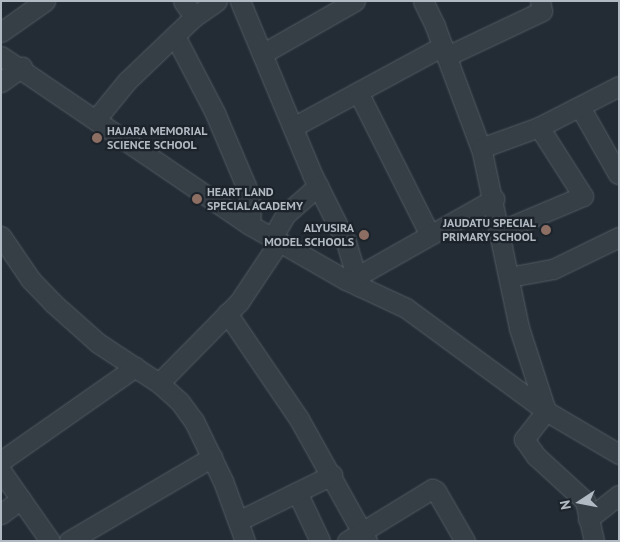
<!DOCTYPE html>
<style>
body{margin:0}
#map{position:relative;width:620px;height:542px;overflow:hidden;background:#232c35;font-family:"PT Sans",sans-serif}
div>[style]{position:absolute}
[style*='--x']{left:calc(var(--x)*1px);top:calc(var(--y)*1px);width:calc(var(--w)*1px);rotate:calc(var(--a)*1deg)}
.roads{filter:drop-shadow(0 0 1px #545c63) drop-shadow(0 0 1px #545c63)}
.street>*{height:19px;margin:-9.5px;padding:0 9.5px;transform-origin:9.5px;border-radius:9.5px;background:#363e46}
.dots>*{width:14px;height:14px;translate:-50% -50%;box-sizing:border-box;border:2px solid #1c232a;border-radius:50%}
span{translate:-50% -50%;white-space:nowrap;text-align:center;line-height:1.15;-webkit-text-stroke:4.5px #1c232a;paint-order:stroke}
.poi-label{font-size:12px;color:#b1b9c2;font-weight:700}
.left{translate:0 -50%;text-align:left}
.right{translate:-100% -50%;text-align:right}
.frame{position:absolute;inset:0;border:2px solid #b1b9c2;pointer-events:none}
.north{position:absolute;left:555px;top:477px;width:50px;height:50px;-webkit-text-stroke:4px #1c232a;paint-order:stroke;rotate:259deg;font-size:14px;font-weight:700;line-height:20px;text-align:center;color:#b1b9c2}
.north::after{content:'';display:block;margin:auto;width:18px;height:22px;background:#b1b9c2;clip-path:polygon(50% 0,100% 100%,50% 72%,0 100%)}
</style>
<div id="map">
<div class="roads">
<div class="street">
<i style="--x:183;--y:1;--w:19;--a:55"></i>
<i style="--x:240;--y:1;--w:190;--a:67.4"></i>
<i style="--x:313;--y:176;--w:74;--a:63.4"></i>
<i style="--x:346;--y:242;--w:46;--a:73.5"></i>
<i style="--x:423;--y:1;--w:28;--a:64"></i>
<i style="--x:435;--y:26;--w:134;--a:69.5"></i>
<i style="--x:482;--y:152;--w:180;--a:78.1"></i>
<i style="--x:519;--y:328;--w:87;--a:72"></i>
<i style="--x:546;--y:411;--w:36;--a:128"></i>
<i style="--x:524;--y:439;--w:21;--a:55"></i>
<i style="--x:536;--y:456;--w:67;--a:42.6"></i>
<i style="--x:585;--y:501;--w:41;--a:77.3"></i>
<i style="--x:1;--y:32;--w:54;--a:-35.2"></i>
<i style="--x:175;--y:36;--w:87;--a:62.5"></i>
<i style="--x:215;--y:113;--w:79;--a:67"></i>
<i style="--x:246;--y:186;--w:21;--a:76"></i>
<i style="--x:251;--y:206;--w:19;--a:93"></i>
<i style="--x:262;--y:54;--w:107;--a:-29.7"></i>
<i style="--x:1;--y:56;--w:301;--a:34.2"></i>
<i style="--x:250;--y:225;--w:111;--a:29.8"></i>
<i style="--x:346;--y:280;--w:66;--a:25"></i>
<i style="--x:406;--y:308;--w:174;--a:36.3"></i>
<i style="--x:546;--y:411;--w:85;--a:30.5"></i>
<i style="--x:447;--y:56;--w:105;--a:-25.3"></i>
<i style="--x:542;--y:11;--w:10;--a:-101"></i>
<i style="--x:1;--y:82;--w:26;--a:-36"></i>
<i style="--x:358;--y:92;--w:160;--a:63.3"></i>
<i style="--x:580;--y:107;--w:77;--a:60.4"></i>
<i style="--x:96;--y:119;--w:49;--a:-50.8"></i>
<i style="--x:127;--y:81;--w:93;--a:-43.7"></i>
<i style="--x:194;--y:17;--w:28;--a:-35"></i>
<i style="--x:293;--y:127;--w:170;--a:-28.4"></i>
<i style="--x:481;--y:148;--w:62;--a:-19.9"></i>
<i style="--x:539;--y:127;--w:90;--a:-27.1"></i>
<i style="--x:500;--y:231;--w:90;--a:-22.9"></i>
<i style="--x:583;--y:196;--w:82;--a:-122.5"></i>
<i style="--x:1;--y:236;--w:53;--a:55.7"></i>
<i style="--x:31;--y:280;--w:32;--a:46"></i>
<i style="--x:53;--y:303;--w:60;--a:41.6"></i>
<i style="--x:98;--y:343;--w:73;--a:33.3"></i>
<i style="--x:159;--y:383;--w:28;--a:42"></i>
<i style="--x:180;--y:402;--w:24;--a:54"></i>
<i style="--x:194;--y:421;--w:67;--a:64.2"></i>
<i style="--x:223;--y:481;--w:64;--a:69.9"></i>
<i style="--x:272;--y:238;--w:28;--a:-60"></i>
<i style="--x:286;--y:214;--w:43;--a:-41.2"></i>
<i style="--x:356;--y:277;--w:159;--a:-29.5"></i>
<i style="--x:509;--y:277;--w:45;--a:-10.3"></i>
<i style="--x:553;--y:269;--w:73;--a:-25.9"></i>
<i style="--x:227;--y:313;--w:128;--a:55.8"></i>
<i style="--x:299;--y:419;--w:140;--a:60.9"></i>
<i style="--x:159;--y:383;--w:114;--a:-45.4"></i>
<i style="--x:239;--y:302;--w:72;--a:-56.3"></i>
<i style="--x:1;--y:461;--w:164;--a:-35"></i>
<i style="--x:1;--y:471;--w:85;--a:55"></i>
<i style="--x:297;--y:492;--w:54;--a:64.9"></i>
<i style="--x:1;--y:514;--w:25;--a:-37"></i>
<i style="--x:588;--y:519;--w:39;--a:-38"></i>
<i style="--x:238;--y:521;--w:105;--a:-26.1"></i>
<i style="--x:69;--y:541;--w:166;--a:-30.4"></i>
<i style="--x:347;--y:541;--w:100;--a:-31.5"></i>
<i style="--x:432;--y:489;--w:4;--a:27"></i>
<i style="--x:436;--y:491;--w:58;--a:59.9"></i>
</div>
</div>
<div class="dots">
<i style="left:97px;top:138px;background:#8d6e63"></i>
<i style="left:197px;top:199px;background:#8d6e63"></i>
<i style="left:546px;top:230px;background:#8d6e63"></i>
<i style="left:364px;top:235px;background:#8d6e63"></i>
</div>
<div class="poi-label">
<span class="left" style="left:107px;top:138px">HAJARA MEMORIAL<br>SCIENCE SCHOOL</span>
<span class="left" style="left:207px;top:199px">HEART LAND<br>SPECIAL ACADEMY</span>
<span class="right" style="left:536px;top:230px">JAUDATU SPECIAL<br>PRIMARY SCHOOL</span>
<span class="right" style="left:354px;top:235px">ALYUSIRA<br>MODEL SCHOOLS</span>
</div>
<div class="frame"></div>
<div class="north">N</div>
</div>
